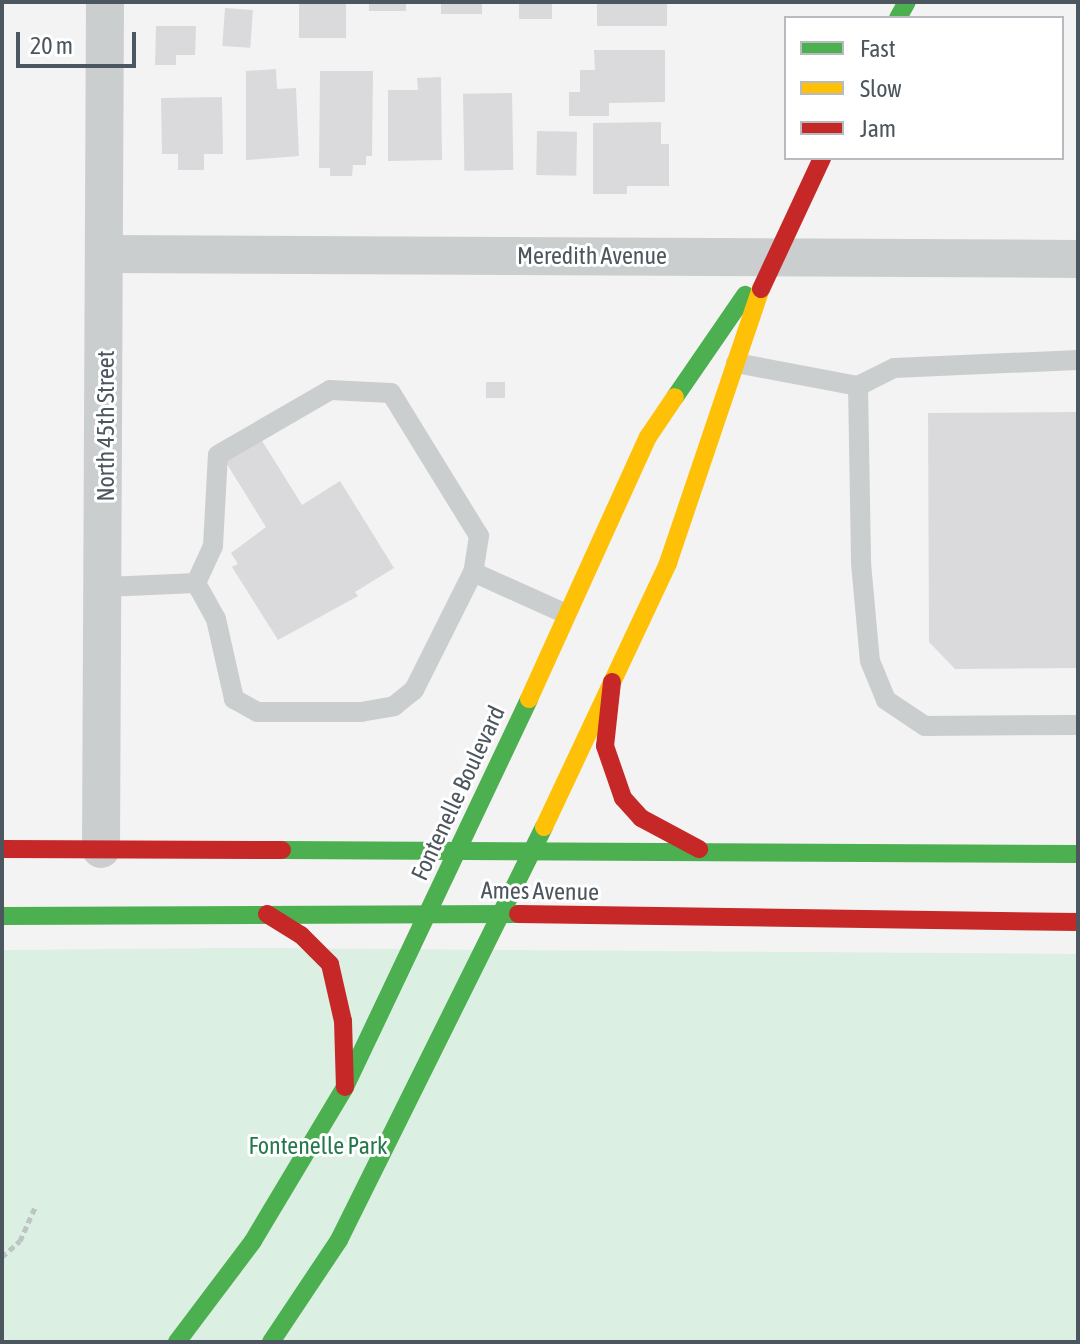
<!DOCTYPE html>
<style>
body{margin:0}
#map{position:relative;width:1080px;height:1344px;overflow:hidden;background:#f4f3f3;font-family:"Asap Condensed",sans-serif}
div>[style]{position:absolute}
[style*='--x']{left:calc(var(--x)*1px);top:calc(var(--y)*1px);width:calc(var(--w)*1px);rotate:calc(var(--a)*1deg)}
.green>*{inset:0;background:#dbefe2}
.building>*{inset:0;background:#dadadc;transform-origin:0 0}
.path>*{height:5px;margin-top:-2.5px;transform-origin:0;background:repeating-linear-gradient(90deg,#bcc5c2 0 6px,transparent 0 10px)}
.lane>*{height:20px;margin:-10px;padding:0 10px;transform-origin:10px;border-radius:10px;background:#cbcecf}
.street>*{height:38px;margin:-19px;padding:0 19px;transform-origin:19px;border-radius:19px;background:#cbcecf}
.fast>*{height:18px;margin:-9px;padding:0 9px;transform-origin:9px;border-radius:9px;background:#4caf50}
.slow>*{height:18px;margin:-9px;padding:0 9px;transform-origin:9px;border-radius:9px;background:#ffc107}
.jam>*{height:18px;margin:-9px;padding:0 9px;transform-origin:9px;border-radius:9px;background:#c62828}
span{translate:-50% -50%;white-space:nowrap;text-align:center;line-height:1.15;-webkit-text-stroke:6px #fff;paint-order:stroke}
.street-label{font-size:24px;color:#4c565e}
.park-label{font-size:24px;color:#24784c}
.frame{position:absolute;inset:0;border:4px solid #4c565e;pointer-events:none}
.legend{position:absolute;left:784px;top:16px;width:280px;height:144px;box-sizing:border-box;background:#fff;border:2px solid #b7bbbf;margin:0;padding:10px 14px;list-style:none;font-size:24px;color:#4c565e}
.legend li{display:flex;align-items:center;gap:16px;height:40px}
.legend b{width:40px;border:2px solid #b7bbbf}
.scale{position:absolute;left:16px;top:32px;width:120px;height:36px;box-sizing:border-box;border:4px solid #4c565e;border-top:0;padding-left:10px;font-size:24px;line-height:28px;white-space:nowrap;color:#4c565e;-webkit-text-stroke:6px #fff;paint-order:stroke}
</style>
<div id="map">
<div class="green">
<i style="clip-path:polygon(241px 948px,1078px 954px,1078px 1342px,2px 1342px,2px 950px)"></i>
</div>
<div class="building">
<i style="left:299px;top:2px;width:47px;height:36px"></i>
<i style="left:369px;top:2px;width:37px;height:9px"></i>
<i style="left:441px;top:2px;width:41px;height:12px"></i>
<i style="left:519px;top:2px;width:33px;height:17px"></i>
<i style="left:597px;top:2px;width:70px;height:24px"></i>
<i style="left:225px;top:8px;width:28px;height:38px;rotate:4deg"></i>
<i style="clip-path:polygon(156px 26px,196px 26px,195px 55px,176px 55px,176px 65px,155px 65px)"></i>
<i style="clip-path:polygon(594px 50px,665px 50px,665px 102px,609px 103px,609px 116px,569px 116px,569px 92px,580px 92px,580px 70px,595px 70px)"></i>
<i style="clip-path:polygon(276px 69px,277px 89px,296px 88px,299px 156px,246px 160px,246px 71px)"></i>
<i style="clip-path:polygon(320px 71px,373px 71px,372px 156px,366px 156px,366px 165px,353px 165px,352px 176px,330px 176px,330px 168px,319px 168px)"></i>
<i style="clip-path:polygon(441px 77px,442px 160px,388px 161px,388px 90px,418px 90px,417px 78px)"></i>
<i style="left:512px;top:93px;width:77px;height:49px;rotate:89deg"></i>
<i style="clip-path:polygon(222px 97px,223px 154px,204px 154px,204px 170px,178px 170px,178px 154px,162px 154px,161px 98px)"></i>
<i style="clip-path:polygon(661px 122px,661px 144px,669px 144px,669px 186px,627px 186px,627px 194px,593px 194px,593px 123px)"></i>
<i style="left:537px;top:131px;width:40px;height:44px;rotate:1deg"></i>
<i style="left:486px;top:382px;width:19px;height:16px"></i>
<i style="clip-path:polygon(1078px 412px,1078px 668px,955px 669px,929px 642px,928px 413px)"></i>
<i style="clip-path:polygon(261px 439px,302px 505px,340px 481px,394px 568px,355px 592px,358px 596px,278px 640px,232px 567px,238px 564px,231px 553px,266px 527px,225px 461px)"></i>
</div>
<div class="path">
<i style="--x:2;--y:1257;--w:24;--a:-42"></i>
<i style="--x:20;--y:1241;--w:39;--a:-66"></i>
</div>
<div class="lane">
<i style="--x:736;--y:363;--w:124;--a:10.7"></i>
<i style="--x:858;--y:386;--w:177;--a:89"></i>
<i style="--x:861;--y:563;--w:98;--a:84.8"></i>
<i style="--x:870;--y:661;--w:42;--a:67.7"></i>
<i style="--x:886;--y:700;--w:47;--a:33.7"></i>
<i style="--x:925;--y:726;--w:153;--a:-0.4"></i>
<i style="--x:858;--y:386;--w:40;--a:-26.6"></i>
<i style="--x:894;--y:368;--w:184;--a:-2.5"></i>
<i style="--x:196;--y:583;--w:41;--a:-65.3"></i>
<i style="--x:213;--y:546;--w:91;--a:-86.9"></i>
<i style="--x:218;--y:455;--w:129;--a:-30.1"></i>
<i style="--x:330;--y:390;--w:61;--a:2.8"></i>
<i style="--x:391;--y:393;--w:168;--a:58.4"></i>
<i style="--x:479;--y:536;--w:36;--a:99"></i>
<i style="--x:106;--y:587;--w:90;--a:-2.5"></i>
<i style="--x:196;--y:583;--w:41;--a:60.9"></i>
<i style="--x:216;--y:619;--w:82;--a:77.3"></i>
<i style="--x:234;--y:699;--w:26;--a:29"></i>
<i style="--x:257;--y:712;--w:104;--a:0"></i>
<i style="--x:361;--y:712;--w:34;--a:-10"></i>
<i style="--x:394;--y:706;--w:26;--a:-39"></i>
<i style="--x:414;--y:690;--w:132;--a:-63.4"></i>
<i style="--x:473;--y:572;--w:102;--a:24.3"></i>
</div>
<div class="street">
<i style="--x:106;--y:254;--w:972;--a:0.29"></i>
<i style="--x:101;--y:849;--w:847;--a:-89.73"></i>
</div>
<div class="fast">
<i style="--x:898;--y:18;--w:18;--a:-61"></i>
<i style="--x:675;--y:397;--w:124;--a:-55.5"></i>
<i style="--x:282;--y:850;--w:796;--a:0.29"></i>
<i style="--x:2;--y:916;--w:516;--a:-0.22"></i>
<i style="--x:177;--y:1342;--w:126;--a:-53"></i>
<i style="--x:253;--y:1241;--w:179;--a:-59.1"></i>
<i style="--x:345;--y:1087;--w:429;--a:-64.6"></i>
<i style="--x:271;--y:1342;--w:123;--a:-56.3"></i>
<i style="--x:339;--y:1240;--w:461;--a:-63.6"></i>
</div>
<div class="slow">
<i style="--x:529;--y:699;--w:288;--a:-65.6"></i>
<i style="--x:648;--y:437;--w:48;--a:-56"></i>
<i style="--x:544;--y:827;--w:292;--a:-64.8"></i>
<i style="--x:668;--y:563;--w:289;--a:-71.3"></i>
</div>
<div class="jam">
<i style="--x:761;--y:289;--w:145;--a:-65"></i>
<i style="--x:612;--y:682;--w:64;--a:96.2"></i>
<i style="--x:605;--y:746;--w:55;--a:70.9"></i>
<i style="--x:623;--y:798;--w:27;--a:48"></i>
<i style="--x:641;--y:818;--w:66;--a:28.1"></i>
<i style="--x:2;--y:849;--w:280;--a:0.2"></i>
<i style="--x:267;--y:914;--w:40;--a:32"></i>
<i style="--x:301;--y:935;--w:41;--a:45"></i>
<i style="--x:330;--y:964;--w:58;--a:77.2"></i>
<i style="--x:343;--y:1021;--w:66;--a:88.3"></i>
<i style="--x:518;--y:914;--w:560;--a:0.82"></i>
</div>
<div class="street-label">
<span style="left:592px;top:256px">Meredith Avenue</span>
<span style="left:106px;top:426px;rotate:-90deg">North 45th Street</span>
<span style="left:458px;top:793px;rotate:-65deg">Fontenelle Boulevard</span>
<span style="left:540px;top:891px;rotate:1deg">Ames Avenue</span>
</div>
<div class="park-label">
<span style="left:318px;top:1146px">Fontenelle Park</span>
</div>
<div class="frame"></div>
<ul class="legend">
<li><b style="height:10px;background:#4caf50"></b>Fast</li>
<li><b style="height:10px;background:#ffc107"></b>Slow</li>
<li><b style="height:10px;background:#c62828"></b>Jam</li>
</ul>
<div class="scale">20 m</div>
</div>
